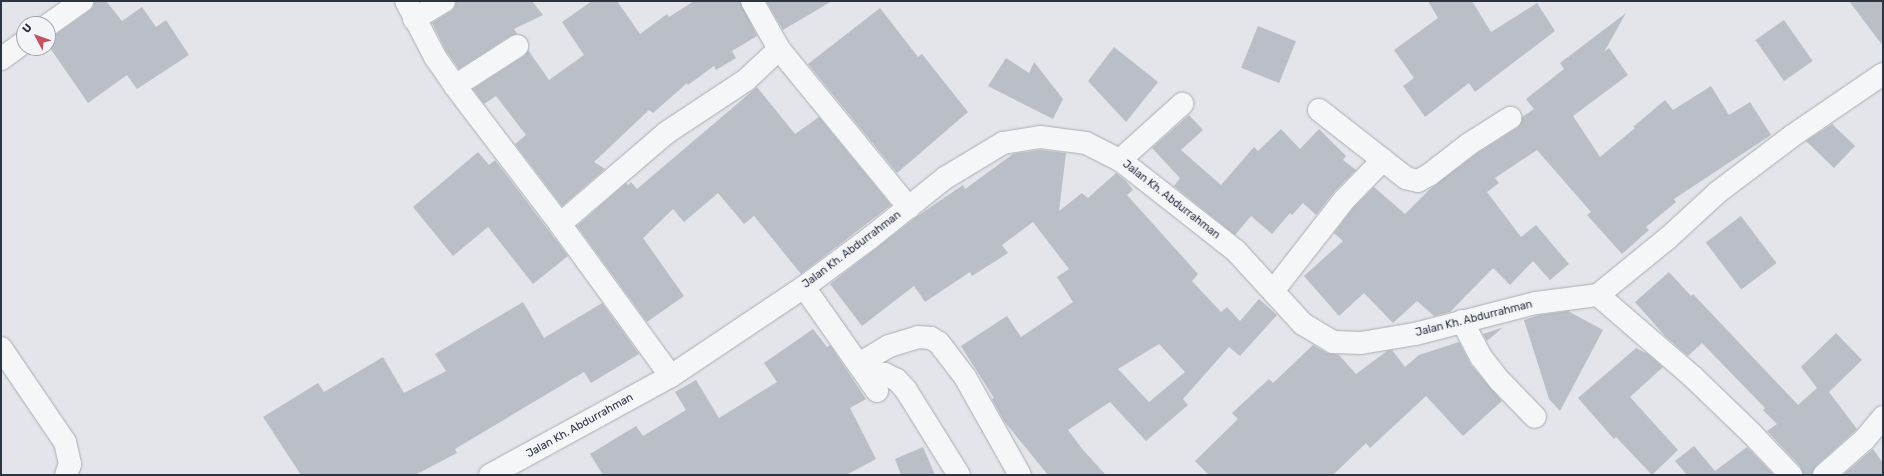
<!DOCTYPE html>
<style>
body{margin:0}
#map{position:relative;width:1884px;height:476px;overflow:hidden;background:#e3e5ea;font-family:Rubik,sans-serif}
div>[style]{position:absolute}
[style*='--x']{left:calc(var(--x)*1px);top:calc(var(--y)*1px);width:calc(var(--w)*1px);rotate:calc(var(--a)*1deg)}
.building>*{inset:0;background:#babec6;transform-origin:0 0}
.roads{filter:drop-shadow(0 0 1px #a8acb4) drop-shadow(0 0 1px #a8acb4)}
.minor>*{height:22px;margin:-11px;padding:0 11px;transform-origin:11px;border-radius:11px;background:#f5f6f8}
span{translate:-50% -50%;white-space:nowrap;text-align:center;line-height:1.15;-webkit-text-stroke:3.5px #f2f4f7;paint-order:stroke}
.street-label{font-size:11px;color:#2c3341}
.frame{position:absolute;inset:0;border:2px solid #2c3341;pointer-events:none}
.north{position:absolute;left:16px;top:16px;width:40px;height:40px;box-sizing:border-box;background:#f2f4f7;border:1px solid #a3a7ae;border-radius:50%;rotate:311deg;font-size:11px;font-weight:700;line-height:16px;text-align:center;color:#2c3341}
.north::after{content:'';display:block;margin:auto;width:14px;height:18px;background:#c4535f;clip-path:polygon(50% 0,100% 100%,50% 72%,0 100%)}
</style>
<div id="map">
<div class="building">
<i style="clip-path:polygon(94px 1px,106px 1px,122px 21px,142px 7px,156px 27px,166px 20px,189px 55px,137px 89px,127px 75px,88px 103px,48px 45px,48px 37px,55px 35px,89px 11px,93px 7px)"></i>
<i style="clip-path:polygon(456px 1px,532px 1px,543px 15px,514px 29px,517px 34px,510px 36px,459px 69px,446px 51px,432px 23px,451px 11px,455px 7px)"></i>
<i style="clip-path:polygon(592px 1px,617px 1px,640px 34px,667px 14px,669px 17px,694px 1px,740px 1px,757px 36px,732px 51px,736px 58px,716px 70px,714px 66px,688px 85px,687px 83px,653px 113px,649px 110px,594px 162px,605px 169px,562px 206px,515px 144px,526px 135px,496px 96px,484px 104px,473px 89px,524px 56px,528px 50px,549px 80px,584px 55px,562px 22px)"></i>
<i style="clip-path:polygon(766px 1px,832px 1px,783px 30px)"></i>
<i style="clip-path:polygon(1428px 1px,1472px 1px,1491px 32px,1537px 3px,1555px 31px,1475px 92px,1469px 83px,1425px 117px,1403px 86px,1414px 78px,1394px 50px,1438px 18px)"></i>
<i style="clip-path:polygon(1849px 1px,1883px 1px,1883px 46px)"></i>
<i style="clip-path:polygon(880px 8px,918px 57px,922px 54px,968px 112px,897px 173px,808px 64px)"></i>
<i style="clip-path:polygon(1626px 13px,1604px 52px,1609px 48px,1628px 75px,1573px 116px,1600px 157px,1635px 128px,1633px 127px,1665px 100px,1673px 110px,1711px 86px,1729px 115px,1750px 102px,1771px 135px,1674px 199px,1676px 202px,1646px 227px,1649px 230px,1622px 254px,1587px 215px,1591px 212px,1537px 150px,1495px 178px,1499px 183px,1487px 192px,1521px 237px,1536px 225px,1569px 264px,1550px 280px,1533px 261px,1510px 285px,1493px 268px,1450px 312px,1434px 316px,1417px 301px,1393px 323px,1364px 293px,1339px 316px,1304px 276px,1343px 241px,1334px 233px,1353px 208px,1374px 187px,1405px 214px,1430px 189px,1476px 154px,1517px 128px,1521px 123px,1522px 117px,1534px 109px,1526px 99px,1564px 69px,1560px 63px)"></i>
<i style="left:1784px;top:20px;width:50px;height:35px;rotate:55deg"></i>
<i style="left:1258px;top:26px;width:41px;height:45px;rotate:22deg"></i>
<i style="clip-path:polygon(1114px 47px,1158px 82px,1126px 122px,1088px 81px)"></i>
<i style="clip-path:polygon(1006px 58px,1029px 73px,1034px 62px,1063px 99px,1053px 119px,988px 86px)"></i>
<i style="clip-path:polygon(757px 87px,795px 134px,819px 117px,891px 205px,801px 274px,754px 216px,744px 224px,718px 193px,684px 222px,673px 209px,643px 238px,684px 296px,647px 322px,577px 226px,626px 183px,628px 185px,631px 182px,637px 189px)"></i>
<i style="clip-path:polygon(1189px 115px,1203px 130px,1181px 150px,1221px 185px,1254px 147px,1258px 151px,1281px 129px,1300px 149px,1319px 129px,1346px 156px,1343px 160px,1356px 170px,1335px 191px,1316px 215px,1303px 203px,1292px 215px,1290px 213px,1272px 234px,1251px 216px,1235px 235px,1174px 186px,1180px 178px,1152px 148px)"></i>
<i style="clip-path:polygon(1832px 124px,1855px 146px,1834px 168px,1806px 141px)"></i>
<i style="clip-path:polygon(evenodd,1040px 150px,1066px 153px,1059px 211px,1082px 193px,1088px 198px,1116px 173px,1126px 181px,1133px 190px,1127px 195px,1198px 274px,1192px 281px,1221px 312px,1227px 307px,1240px 321px,1259px 299px,1277px 315px,1240px 356px,1229px 347px,1183px 399px,1188px 405px,1146px 441px,1110px 402px,1068px 430px,1083px 450px,1106px 475px,1048px 475px,1004px 421px,992px 399px,994px 398px,961px 346px,1007px 316px,1021px 337px,1073px 302px,1057px 277px,1069px 269px,1033px 222px,1002px 245px,1008px 253px,972px 276px,970px 272px,925px 302px,914px 286px,862px 326px,830px 284px,919px 215px,963px 185px,965px 189px,1013px 154px,1040px 150px,1159px 344px,1185px 372px,1149px 402px,1118px 369px,1159px 344px)"></i>
<i style="clip-path:polygon(478px 152px,489px 165px,495px 160px,568px 256px,533px 284px,488px 227px,453px 256px,413px 207px)"></i>
<i style="left:1741px;top:216px;width:59px;height:44px;rotate:53deg"></i>
<i style="clip-path:polygon(1669px 272px,1691px 296px,1693px 294px,1798px 405px,1817px 388px,1801px 367px,1836px 333px,1862px 360px,1829px 392px,1857px 429px,1816px 466px,1812px 475px,1803px 475px,1800px 466px,1767px 431px,1777px 424px,1763px 410px,1765px 408px,1702px 343px,1688px 356px,1665px 336px,1635px 302px)"></i>
<i style="clip-path:polygon(523px 302px,544px 338px,602px 303px,639px 354px,591px 383px,584px 372px,455px 449px,457px 453px,415px 475px,301px 475px,263px 417px,318px 383px,324px 392px,383px 357px,404px 393px,446px 371px,435px 354px)"></i>
<i style="clip-path:polygon(1568px 311px,1603px 330px,1560px 411px,1549px 399px,1524px 320px,1539px 315px)"></i>
<i style="clip-path:polygon(1501px 328px,1502px 328px,1487px 341px,1483px 334px)"></i>
<i style="clip-path:polygon(813px 329px,827px 347px,830px 345px,866px 399px,850px 408px,876px 459px,846px 475px,603px 475px,590px 454px,636px 426px,643px 436px,686px 410px,675px 392px,696px 380px,719px 418px,777px 382px,764px 363px)"></i>
<i style="clip-path:polygon(1459px 342px,1471px 365px,1502px 401px,1463px 436px,1426px 396px,1370px 448px,1366px 443px,1333px 475px,1209px 475px,1195px 461px,1238px 419px,1232px 413px,1269px 379px,1273px 383px,1313px 345px,1327px 353px,1339px 355px,1356px 374px,1387px 351px,1392px 350px,1405px 367px,1419px 355px)"></i>
<i style="clip-path:polygon(1636px 348px,1648px 354px,1663px 367px,1630px 397px,1678px 450px,1652px 475px,1616px 437px,1614px 439px,1578px 398px)"></i>
<i style="clip-path:polygon(1694px 446px,1715px 471px,1747px 447px,1774px 475px,1687px 475px,1675px 461px)"></i>
<i style="clip-path:polygon(923px 447px,935px 475px,901px 475px,895px 459px)"></i>
<i style="clip-path:polygon(1873px 449px,1883px 463px,1883px 475px,1843px 475px)"></i>
</div>
<div class="roads">
<div class="minor">
<i style="--x:406;--y:1;--w:63;--a:62.6"></i>
<i style="--x:435;--y:57;--w:35;--a:55"></i>
<i style="--x:455;--y:86;--w:173;--a:52.7"></i>
<i style="--x:560;--y:224;--w:188;--a:53.9"></i>
<i style="--x:752;--y:1;--w:55;--a:60.6"></i>
<i style="--x:779;--y:49;--w:205;--a:50.7"></i>
<i style="--x:414;--y:19;--w:35;--a:-31"></i>
<i style="--x:48;--y:25;--w:42;--a:-35.2"></i>
<i style="--x:1;--y:59;--w:29;--a:-36"></i>
<i style="--x:455;--y:86;--w:74;--a:-32.8"></i>
<i style="--x:1319;--y:110;--w:110;--a:38"></i>
<i style="--x:1406;--y:178;--w:12;--a:14"></i>
<i style="--x:1418;--y:181;--w:13;--a:-29"></i>
<i style="--x:1429;--y:175;--w:51;--a:-37.8"></i>
<i style="--x:1469;--y:144;--w:49;--a:-32.4"></i>
<i style="--x:1120;--y:160;--w:84;--a:-42.1"></i>
<i style="--x:560;--y:224;--w:140;--a:-40.6"></i>
<i style="--x:666;--y:133;--w:96;--a:-33.5"></i>
<i style="--x:746;--y:80;--w:45;--a:-43.2"></i>
<i style="--x:804;--y:287;--w:127;--a:54.9"></i>
<i style="--x:1273;--y:291;--w:115;--a:-52"></i>
<i style="--x:1344;--y:200;--w:56;--a:-45.7"></i>
<i style="--x:1598;--y:295;--w:90;--a:-39.2"></i>
<i style="--x:1668;--y:238;--w:68;--a:-42.6"></i>
<i style="--x:1718;--y:192;--w:93;--a:-37.1"></i>
<i style="--x:1792;--y:136;--w:110;--a:-34.3"></i>
<i style="--x:1462;--y:321;--w:41;--a:62.2"></i>
<i style="--x:1481;--y:357;--w:31;--a:52"></i>
<i style="--x:1500;--y:381;--w:50;--a:45.8"></i>
<i style="--x:1;--y:348;--w:114;--a:55.8"></i>
<i style="--x:65;--y:442;--w:23;--a:77"></i>
<i style="--x:70;--y:464;--w:12;--a:110"></i>
<i style="--x:859;--y:364;--w:35;--a:-31"></i>
<i style="--x:889;--y:346;--w:30;--a:-17"></i>
<i style="--x:918;--y:337;--w:13;--a:4"></i>
<i style="--x:931;--y:338;--w:9;--a:32"></i>
<i style="--x:939;--y:343;--w:43;--a:52.6"></i>
<i style="--x:965;--y:377;--w:112;--a:60.7"></i>
<i style="--x:867;--y:375;--w:8;--a:-14"></i>
<i style="--x:875;--y:373;--w:10;--a:6"></i>
<i style="--x:885;--y:374;--w:13;--a:27"></i>
<i style="--x:897;--y:380;--w:13;--a:48"></i>
<i style="--x:906;--y:390;--w:100;--a:58.1"></i>
<i style="--x:490;--y:475;--w:206;--a:-28.7"></i>
<i style="--x:671;--y:376;--w:160;--a:-33.8"></i>
<i style="--x:804;--y:287;--w:82;--a:-36.6"></i>
<i style="--x:870;--y:238;--w:96;--a:-38.7"></i>
<i style="--x:945;--y:178;--w:68;--a:-31.1"></i>
<i style="--x:1003;--y:143;--w:37;--a:-9"></i>
<i style="--x:1040;--y:137;--w:46;--a:7.4"></i>
<i style="--x:1086;--y:143;--w:38;--a:27"></i>
<i style="--x:1120;--y:160;--w:147;--a:38.1"></i>
<i style="--x:1236;--y:251;--w:99;--a:47.5"></i>
<i style="--x:1303;--y:324;--w:35;--a:31"></i>
<i style="--x:1333;--y:342;--w:28;--a:2"></i>
<i style="--x:1361;--y:343;--w:55;--a:-9.5"></i>
<i style="--x:1415;--y:334;--w:125;--a:-14.4"></i>
<i style="--x:1536;--y:303;--w:63;--a:-7.4"></i>
<i style="--x:1598;--y:295;--w:125;--a:40.8"></i>
<i style="--x:1693;--y:377;--w:82;--a:44"></i>
<i style="--x:1752;--y:434;--w:57;--a:46.4"></i>
<i style="--x:1824;--y:475;--w:53;--a:-41.2"></i>
<i style="--x:1864;--y:440;--w:30;--a:-50"></i>
</div>
</div>
<div class="street-label">
<span style="left:1171px;top:200px;rotate:38deg">Jalan Kh. Abdurrahman</span>
<span style="left:852px;top:250px;rotate:-37deg">Jalan Kh. Abdurrahman</span>
<span style="left:1474px;top:319px;rotate:-14deg">Jalan Kh. Abdurrahman</span>
<span style="left:580px;top:426px;rotate:-29deg">Jalan Kh. Abdurrahman</span>
</div>
<div class="frame"></div>
<div class="north">U</div>
</div>
